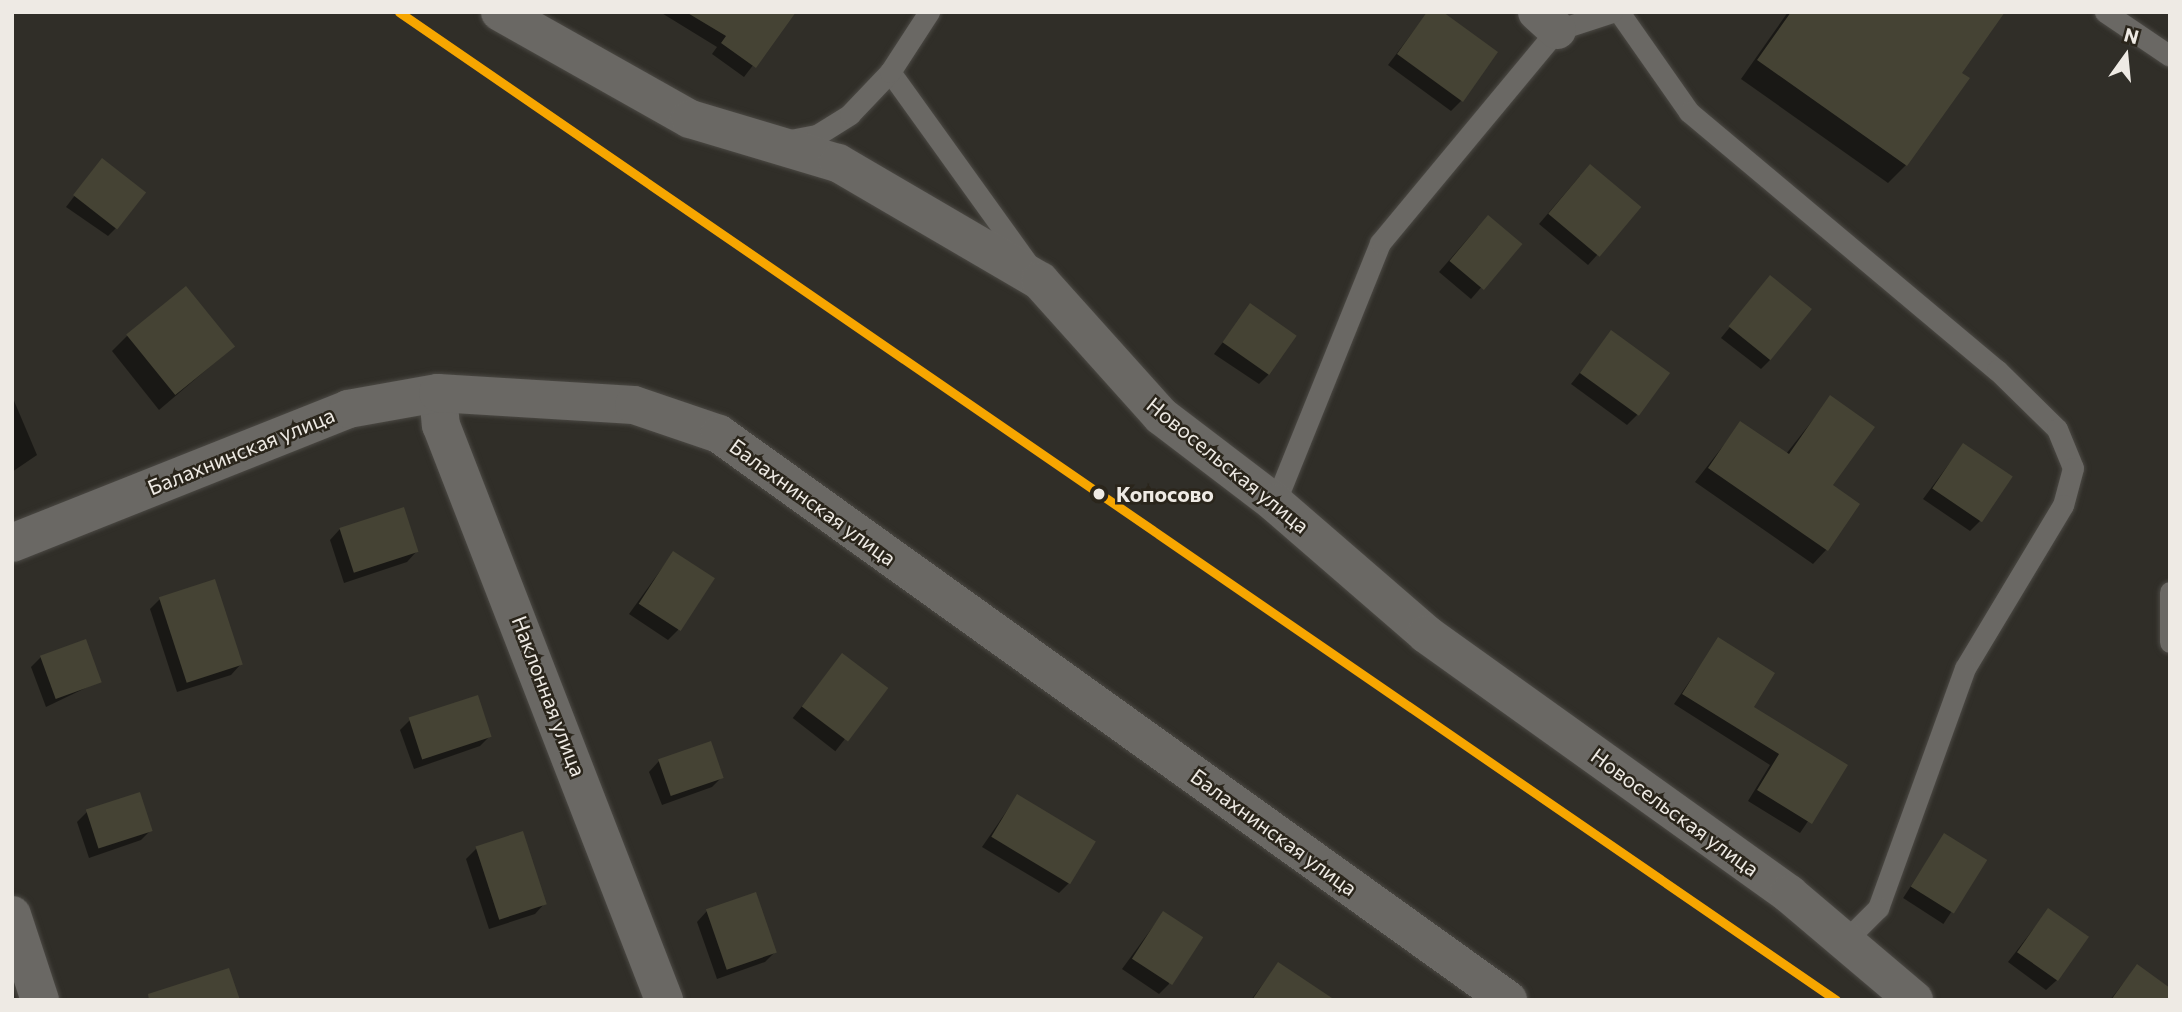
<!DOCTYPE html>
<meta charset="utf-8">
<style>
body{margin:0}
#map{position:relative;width:2182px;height:1012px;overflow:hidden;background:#302e28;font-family:Commissioner,sans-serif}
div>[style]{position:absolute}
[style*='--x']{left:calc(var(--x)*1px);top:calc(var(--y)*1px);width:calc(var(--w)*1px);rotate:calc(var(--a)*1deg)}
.shadow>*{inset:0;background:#0007;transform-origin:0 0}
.building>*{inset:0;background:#454334;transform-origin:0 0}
.roads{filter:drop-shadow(0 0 2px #4b4944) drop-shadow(0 0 2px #4b4944)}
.lane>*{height:21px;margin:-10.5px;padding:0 10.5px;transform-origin:10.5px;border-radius:10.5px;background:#6a6864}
.street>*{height:38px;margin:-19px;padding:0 19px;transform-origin:19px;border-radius:19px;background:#6a6864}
.secondary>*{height:38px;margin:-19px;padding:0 19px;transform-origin:19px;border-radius:19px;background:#6a6864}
.rail-1>*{height:9px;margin:-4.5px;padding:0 4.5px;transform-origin:4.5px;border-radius:4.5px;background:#f7a600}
.dots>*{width:19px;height:19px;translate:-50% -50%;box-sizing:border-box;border:4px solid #2a251b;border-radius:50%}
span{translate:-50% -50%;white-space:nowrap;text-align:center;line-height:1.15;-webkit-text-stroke:5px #2a251b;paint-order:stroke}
.street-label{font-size:21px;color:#eeeae4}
.stop-label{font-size:21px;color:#eeeae4;font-weight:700}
.left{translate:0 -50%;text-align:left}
.frame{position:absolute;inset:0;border:14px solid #eeeae4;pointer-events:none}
.north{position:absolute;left:2091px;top:21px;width:70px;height:70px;-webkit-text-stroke:5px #2a251b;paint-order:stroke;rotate:15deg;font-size:19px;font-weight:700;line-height:28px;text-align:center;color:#eeeae4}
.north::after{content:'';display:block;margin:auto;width:24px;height:32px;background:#eeeae4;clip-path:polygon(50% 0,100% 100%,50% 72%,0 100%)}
</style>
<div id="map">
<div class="shadow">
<i style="clip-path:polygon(660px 12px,794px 12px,744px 77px,712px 54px,717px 47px)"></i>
<i style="clip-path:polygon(1428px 12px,1461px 101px,1451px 111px,1388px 65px)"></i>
<i style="clip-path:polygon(1788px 12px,1873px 12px,1960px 73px,1906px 165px,1888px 183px,1741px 79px)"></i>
<i style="clip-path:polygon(102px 160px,118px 226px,108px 236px,66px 207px)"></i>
<i style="clip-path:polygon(1580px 176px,1598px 254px,1588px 265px,1539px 224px)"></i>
<i style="clip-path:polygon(1478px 227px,1519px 244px,1471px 299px,1439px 272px)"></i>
<i style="clip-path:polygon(1770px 278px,1771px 359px,1761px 369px,1721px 338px)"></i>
<i style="clip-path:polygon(1250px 306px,1269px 374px,1259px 384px,1214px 354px)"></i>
<i style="clip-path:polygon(1612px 333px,1637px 415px,1627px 425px,1571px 384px)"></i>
<i style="clip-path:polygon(127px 336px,233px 347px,159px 410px,112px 351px)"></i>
<i style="clip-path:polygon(12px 396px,37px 455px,12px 472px)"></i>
<i style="clip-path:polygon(1831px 397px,1826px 550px,1813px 564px,1695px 482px,1741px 423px,1786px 454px)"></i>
<i style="clip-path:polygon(1963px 445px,1980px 521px,1970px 531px,1923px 499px)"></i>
<i style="clip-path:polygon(340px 529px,417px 551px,407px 562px,344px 583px,330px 540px)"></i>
<i style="clip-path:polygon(673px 553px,678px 630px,668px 640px,629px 614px)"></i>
<i style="clip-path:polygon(160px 599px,241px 664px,231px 675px,177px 692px,150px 609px)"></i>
<i style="clip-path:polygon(1718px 640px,1752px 707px,1846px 765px,1800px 833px,1748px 801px,1770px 765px,1674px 704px)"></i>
<i style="left:842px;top:655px;width:54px;height:80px;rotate:38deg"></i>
<i style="clip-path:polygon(41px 657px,100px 681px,46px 707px,31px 667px)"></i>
<i style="clip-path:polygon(410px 720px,490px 736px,480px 746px,414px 769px,400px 730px)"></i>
<i style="clip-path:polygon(659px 761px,722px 777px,712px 787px,662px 805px,649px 772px)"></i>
<i style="clip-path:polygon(1017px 796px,1069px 883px,1059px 893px,982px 847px)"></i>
<i style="clip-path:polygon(87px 812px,151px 830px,141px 840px,89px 858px,77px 822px)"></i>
<i style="left:1944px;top:835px;width:48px;height:75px;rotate:33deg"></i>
<i style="clip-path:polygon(477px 848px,545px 903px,535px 914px,489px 929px,466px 859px)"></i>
<i style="clip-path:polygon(2048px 910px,2057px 980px,2046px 990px,2008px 962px)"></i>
<i style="clip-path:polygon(707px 911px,775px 952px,765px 962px,717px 979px,697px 922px)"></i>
<i style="clip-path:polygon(1163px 913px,1169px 984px,1159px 994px,1122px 969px)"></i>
<i style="clip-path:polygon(1278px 964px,1332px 1000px,1251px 1000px)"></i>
<i style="clip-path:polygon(2137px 966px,2170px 1000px,2110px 1000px)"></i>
</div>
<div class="building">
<i style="clip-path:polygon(686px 12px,796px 12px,756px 68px,721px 43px,726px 36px)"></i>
<i style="clip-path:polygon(1427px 12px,1443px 12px,1498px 52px,1463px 102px,1397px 54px)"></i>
<i style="clip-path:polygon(1791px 12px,2005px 12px,1962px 73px,1970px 78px,1907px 166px,1757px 60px)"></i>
<i style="left:102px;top:158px;width:56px;height:47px;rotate:38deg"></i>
<i style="left:1590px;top:164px;width:67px;height:65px;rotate:40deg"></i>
<i style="left:1488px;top:215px;width:45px;height:60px;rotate:40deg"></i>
<i style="left:1770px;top:275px;width:54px;height:66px;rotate:39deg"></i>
<i style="left:186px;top:286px;width:78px;height:77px;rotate:51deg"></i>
<i style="left:1250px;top:303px;width:57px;height:48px;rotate:35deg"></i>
<i style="left:1611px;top:330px;width:73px;height:53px;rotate:36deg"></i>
<i style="clip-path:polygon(1830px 395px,1875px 427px,1833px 485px,1860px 504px,1828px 551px,1708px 468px,1740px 421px,1789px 454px)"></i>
<i style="left:1963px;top:443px;width:60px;height:55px;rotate:34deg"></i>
<i style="left:404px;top:507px;width:47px;height:68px;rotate:72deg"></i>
<i style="left:673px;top:551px;width:50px;height:63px;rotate:33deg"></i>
<i style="left:215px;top:579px;width:90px;height:59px;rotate:72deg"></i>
<i style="clip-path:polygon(1718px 637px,1775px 673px,1754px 707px,1848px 765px,1812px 824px,1757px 790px,1779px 754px,1682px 694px)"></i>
<i style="left:86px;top:639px;width:46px;height:49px;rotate:70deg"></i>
<i style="left:842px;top:653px;width:58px;height:67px;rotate:37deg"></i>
<i style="left:478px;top:695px;width:44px;height:73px;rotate:72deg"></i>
<i style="left:711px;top:741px;width:39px;height:56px;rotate:71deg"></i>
<i style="left:140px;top:792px;width:41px;height:57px;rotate:72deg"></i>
<i style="left:1017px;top:794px;width:92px;height:50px;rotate:31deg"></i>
<i style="left:523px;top:831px;width:77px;height:50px;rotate:72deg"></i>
<i style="left:1944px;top:833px;width:51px;height:63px;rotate:32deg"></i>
<i style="left:756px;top:892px;width:64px;height:53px;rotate:71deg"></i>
<i style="left:2048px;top:908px;width:50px;height:54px;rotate:35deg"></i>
<i style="left:1163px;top:911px;width:48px;height:57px;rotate:33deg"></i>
<i style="clip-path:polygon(1278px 962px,1335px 1000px,1252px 1000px)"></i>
<i style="clip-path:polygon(2137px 964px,2170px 988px,2170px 1000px,2111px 1000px)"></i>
<i style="clip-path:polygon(229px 968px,240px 1000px,149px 1000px,148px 994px)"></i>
</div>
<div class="roads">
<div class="lane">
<i style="--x:1619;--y:12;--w:122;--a:55"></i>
<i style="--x:1689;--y:112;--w:402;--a:40"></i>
<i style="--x:1997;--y:370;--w:84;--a:44.5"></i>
<i style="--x:2057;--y:429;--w:42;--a:67.7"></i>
<i style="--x:2073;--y:468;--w:38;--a:105"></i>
<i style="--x:2063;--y:505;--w:190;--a:121"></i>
<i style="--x:1965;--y:668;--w:255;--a:109.9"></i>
<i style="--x:1878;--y:908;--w:47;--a:135"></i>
<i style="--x:2105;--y:12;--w:78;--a:34.1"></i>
<i style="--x:890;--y:72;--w:236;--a:54.3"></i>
<i style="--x:785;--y:141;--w:33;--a:-11"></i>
<i style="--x:817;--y:135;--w:39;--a:-32"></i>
<i style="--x:850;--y:114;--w:58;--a:-46.4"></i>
<i style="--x:890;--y:72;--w:72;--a:-57"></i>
<i style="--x:1275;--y:503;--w:280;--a:-68"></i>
<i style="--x:1380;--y:243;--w:277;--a:-50.3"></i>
<i style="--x:1557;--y:30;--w:58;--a:-18.1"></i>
<i style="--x:2170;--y:592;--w:50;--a:90"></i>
</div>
<div class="street">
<i style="--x:500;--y:12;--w:218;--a:29.4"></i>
<i style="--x:690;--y:119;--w:154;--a:16.6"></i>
<i style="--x:838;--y:163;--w:234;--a:30.3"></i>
<i style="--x:1040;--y:281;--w:181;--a:48.1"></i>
<i style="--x:1161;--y:416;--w:143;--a:37.3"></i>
<i style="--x:1275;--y:503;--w:200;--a:40.9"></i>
<i style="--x:1426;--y:634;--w:447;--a:35.6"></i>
<i style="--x:1789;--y:894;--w:164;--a:40.3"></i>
<i style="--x:1537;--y:12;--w:27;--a:42"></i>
<i style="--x:438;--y:393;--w:32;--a:85"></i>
<i style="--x:441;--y:425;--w:617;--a:68.8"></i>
<i style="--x:12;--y:543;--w:362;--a:-21.7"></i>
<i style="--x:348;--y:409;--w:91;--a:-10.1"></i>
<i style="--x:438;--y:393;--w:196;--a:3.5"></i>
<i style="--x:634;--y:405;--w:90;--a:18.8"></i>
<i style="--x:719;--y:434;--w:971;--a:35.65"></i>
</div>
<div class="secondary">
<i style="--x:12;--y:915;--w:89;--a:71.8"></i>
</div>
</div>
<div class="rail-1">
<i style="--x:399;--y:12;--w:1744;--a:34.51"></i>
</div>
<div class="dots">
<i style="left:1099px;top:494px;background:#eeeae4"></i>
</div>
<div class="street-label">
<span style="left:241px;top:451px;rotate:-22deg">Балахнинская улица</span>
<span style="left:1228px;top:465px;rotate:39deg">Новосельская улица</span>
<span style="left:813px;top:502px;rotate:36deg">Балахнинская улица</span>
<span style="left:549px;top:696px;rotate:69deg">Наклонная улица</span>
<span style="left:1675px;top:812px;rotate:36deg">Новосельская улица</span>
<span style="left:1274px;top:832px;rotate:36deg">Балахнинская улица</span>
</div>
<div class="stop-label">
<span class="left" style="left:1116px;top:494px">Копосово</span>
</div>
<div class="frame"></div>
<div class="north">N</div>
</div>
